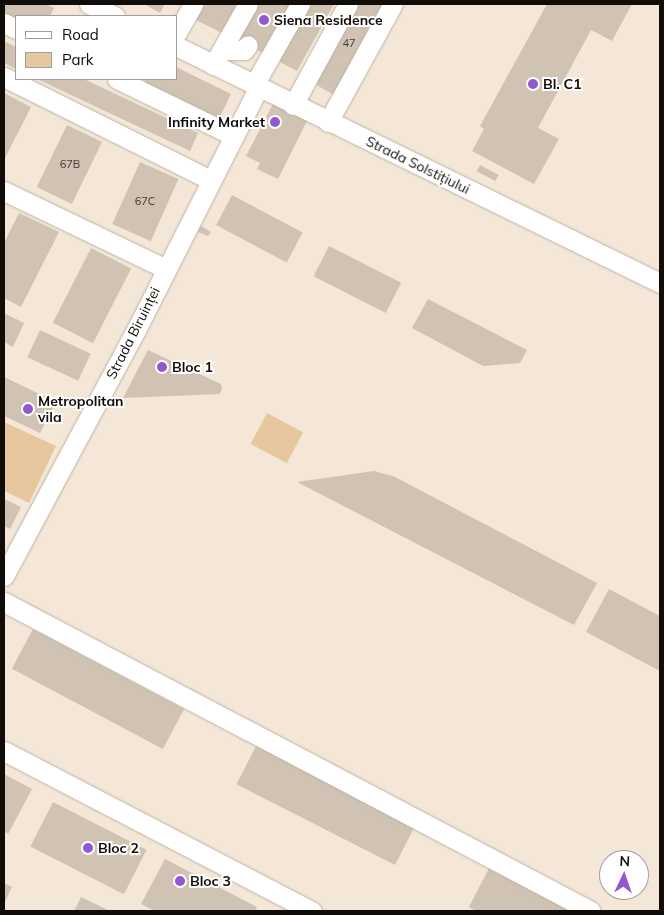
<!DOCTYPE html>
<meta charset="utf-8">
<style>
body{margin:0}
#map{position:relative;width:664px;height:915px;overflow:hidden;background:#f5e7d7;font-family:Mulish,sans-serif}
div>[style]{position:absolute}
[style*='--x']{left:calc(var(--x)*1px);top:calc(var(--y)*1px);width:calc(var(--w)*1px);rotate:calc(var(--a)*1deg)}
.green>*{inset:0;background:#e7c7a0;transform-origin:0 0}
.building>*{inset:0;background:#d1c3b3;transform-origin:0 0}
.roads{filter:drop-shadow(0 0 1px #bfb2a2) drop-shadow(0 0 1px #bfb2a2)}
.minor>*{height:19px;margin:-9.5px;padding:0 9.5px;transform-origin:9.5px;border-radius:9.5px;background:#fff}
.dots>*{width:14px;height:14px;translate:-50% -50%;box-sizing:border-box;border:2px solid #fff;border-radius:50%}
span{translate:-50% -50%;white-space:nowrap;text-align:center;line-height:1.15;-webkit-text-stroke:4px #fff;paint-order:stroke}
.number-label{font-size:11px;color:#413a32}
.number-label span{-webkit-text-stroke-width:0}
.poi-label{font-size:14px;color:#110c07;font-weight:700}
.left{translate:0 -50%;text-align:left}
.right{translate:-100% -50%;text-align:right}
.street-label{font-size:14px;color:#110c07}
.frame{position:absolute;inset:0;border:5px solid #110c07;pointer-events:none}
.legend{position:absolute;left:15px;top:15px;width:162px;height:65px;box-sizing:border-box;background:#fff;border:1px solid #a09e9c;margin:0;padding:6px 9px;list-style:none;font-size:15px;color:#110c07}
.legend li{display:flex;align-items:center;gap:10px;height:25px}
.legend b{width:25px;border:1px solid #a09e9c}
.north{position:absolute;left:599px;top:850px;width:50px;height:50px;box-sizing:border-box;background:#fff;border:1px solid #a09e9c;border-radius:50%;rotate:3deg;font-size:14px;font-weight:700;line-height:20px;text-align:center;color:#110c07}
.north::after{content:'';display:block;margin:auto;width:18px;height:22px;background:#9158cf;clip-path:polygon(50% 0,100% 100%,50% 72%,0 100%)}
</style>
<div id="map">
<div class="green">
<i style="left:267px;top:413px;width:41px;height:35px;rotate:28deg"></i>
<i style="clip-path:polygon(4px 422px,56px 446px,29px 503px,4px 491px)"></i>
</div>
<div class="building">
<i style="clip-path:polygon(4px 4px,46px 4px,54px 8px,50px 16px,16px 16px,16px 27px,4px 21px)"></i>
<i style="clip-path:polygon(144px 4px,165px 4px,160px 13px)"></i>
<i style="clip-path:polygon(205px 4px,237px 4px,222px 33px,196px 20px)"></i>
<i style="clip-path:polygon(253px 4px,294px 4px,266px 55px,234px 37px)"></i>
<i style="clip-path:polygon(310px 4px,334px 4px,297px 71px,278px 61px)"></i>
<i style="clip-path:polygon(355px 4px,386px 4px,336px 96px,311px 82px)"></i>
<i style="clip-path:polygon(547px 4px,632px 4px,612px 41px,591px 30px,538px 128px,559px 139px,534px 184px,472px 151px,484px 129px,480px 126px)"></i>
<i style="clip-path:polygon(4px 41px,16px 47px,16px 69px,4px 63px)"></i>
<i style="clip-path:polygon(176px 67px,231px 94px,216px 125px,141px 88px,146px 79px,176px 79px)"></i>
<i style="clip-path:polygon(37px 79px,84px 79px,198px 133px,190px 151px)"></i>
<i style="clip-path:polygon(4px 93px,31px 107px,4px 160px)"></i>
<i style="clip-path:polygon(273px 104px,307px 121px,278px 179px,257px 169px,260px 163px,246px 156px)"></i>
<i style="left:67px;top:125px;width:39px;height:69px;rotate:26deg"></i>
<i style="left:140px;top:162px;width:42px;height:68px;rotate:24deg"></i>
<i style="left:480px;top:165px;width:21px;height:7px;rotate:28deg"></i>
<i style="left:232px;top:195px;width:80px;height:34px;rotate:28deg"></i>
<i style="clip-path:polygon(19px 213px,59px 232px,21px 307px,4px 298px,4px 243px)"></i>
<i style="clip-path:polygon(201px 226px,211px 232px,208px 236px,198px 232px)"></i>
<i style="left:329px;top:246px;width:81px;height:34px;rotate:27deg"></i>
<i style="left:91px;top:248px;width:45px;height:84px;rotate:27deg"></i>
<i style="clip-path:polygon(428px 299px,527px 350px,520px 363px,483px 366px,412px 328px)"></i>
<i style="clip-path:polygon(4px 313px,24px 323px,13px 347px,4px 342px)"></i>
<i style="left:40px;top:330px;width:56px;height:30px;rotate:25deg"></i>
<i style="clip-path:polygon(148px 350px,221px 384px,222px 390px,219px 394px,123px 398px)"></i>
<i style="clip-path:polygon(4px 377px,56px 402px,40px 433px,4px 416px)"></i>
<i style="clip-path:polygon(374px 471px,393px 476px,597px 583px,574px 625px,297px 482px)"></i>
<i style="clip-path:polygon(4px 499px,21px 507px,10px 529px,4px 526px)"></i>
<i style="clip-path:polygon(609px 589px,660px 616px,660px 671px,586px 632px)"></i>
<i style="left:33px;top:629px;width:171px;height:45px;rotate:28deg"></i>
<i style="left:256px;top:746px;width:178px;height:43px;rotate:27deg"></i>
<i style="clip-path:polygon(4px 774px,32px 789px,8px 834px,4px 831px)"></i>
<i style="left:53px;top:802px;width:105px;height:50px;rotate:27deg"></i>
<i style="clip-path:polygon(165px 859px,257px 907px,255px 911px,155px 911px,141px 904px)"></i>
<i style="clip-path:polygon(489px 868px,572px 911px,476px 911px,469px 907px)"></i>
<i style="clip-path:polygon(4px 883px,12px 887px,4px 904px)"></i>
<i style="clip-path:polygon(81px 897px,110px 911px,74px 911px)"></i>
</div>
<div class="roads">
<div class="minor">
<i style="--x:89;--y:4;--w:29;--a:25"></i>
<i style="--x:4;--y:23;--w:13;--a:27"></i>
<i style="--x:176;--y:34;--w:34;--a:-60"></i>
<i style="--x:176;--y:46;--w:539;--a:26.09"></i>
<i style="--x:222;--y:50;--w:22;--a:0"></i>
<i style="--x:244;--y:50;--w:6;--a:-51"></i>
<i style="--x:213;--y:65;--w:70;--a:-60.2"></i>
<i style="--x:4;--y:77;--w:231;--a:26.5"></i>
<i style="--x:117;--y:79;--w:130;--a:26"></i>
<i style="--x:254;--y:85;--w:93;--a:-60.4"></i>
<i style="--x:293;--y:105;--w:115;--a:-61.4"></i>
<i style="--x:328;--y:122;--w:135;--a:-61.2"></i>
<i style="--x:4;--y:191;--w:180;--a:25.7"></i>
<i style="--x:4;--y:576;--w:277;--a:-61.8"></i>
<i style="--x:135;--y:332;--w:273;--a:-63.2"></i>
<i style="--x:4;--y:602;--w:663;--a:27.76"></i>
<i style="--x:4;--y:751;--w:347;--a:27.5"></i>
</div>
</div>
<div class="dots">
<i style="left:264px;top:20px;background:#9158cf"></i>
<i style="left:533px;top:84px;background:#9158cf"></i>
<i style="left:275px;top:122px;background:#9158cf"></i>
<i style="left:162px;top:367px;background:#9158cf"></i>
<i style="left:28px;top:409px;background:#9158cf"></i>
<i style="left:88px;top:848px;background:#9158cf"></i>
<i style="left:180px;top:881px;background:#9158cf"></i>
</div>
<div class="number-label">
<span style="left:349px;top:43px">47</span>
<span style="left:70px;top:164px">67B</span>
<span style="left:145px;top:201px">67C</span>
</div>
<div class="poi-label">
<span class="left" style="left:274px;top:20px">Siena Residence</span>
<span class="left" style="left:543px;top:84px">Bl. C1</span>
<span class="right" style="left:265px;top:122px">Infinity Market</span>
<span class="left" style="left:172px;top:367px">Bloc 1</span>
<span class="left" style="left:38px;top:409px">Metropolitan<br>vila</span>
<span class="left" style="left:98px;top:848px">Bloc 2</span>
<span class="left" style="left:190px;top:881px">Bloc 3</span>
</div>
<div class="street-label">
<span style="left:418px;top:165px;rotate:26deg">Strada Solstițiului</span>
<span style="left:133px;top:333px;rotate:-63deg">Strada Biruinței</span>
</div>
<div class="frame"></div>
<ul class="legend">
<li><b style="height:6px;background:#fff"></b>Road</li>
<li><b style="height:14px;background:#e7c7a0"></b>Park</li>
</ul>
<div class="north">N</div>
</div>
